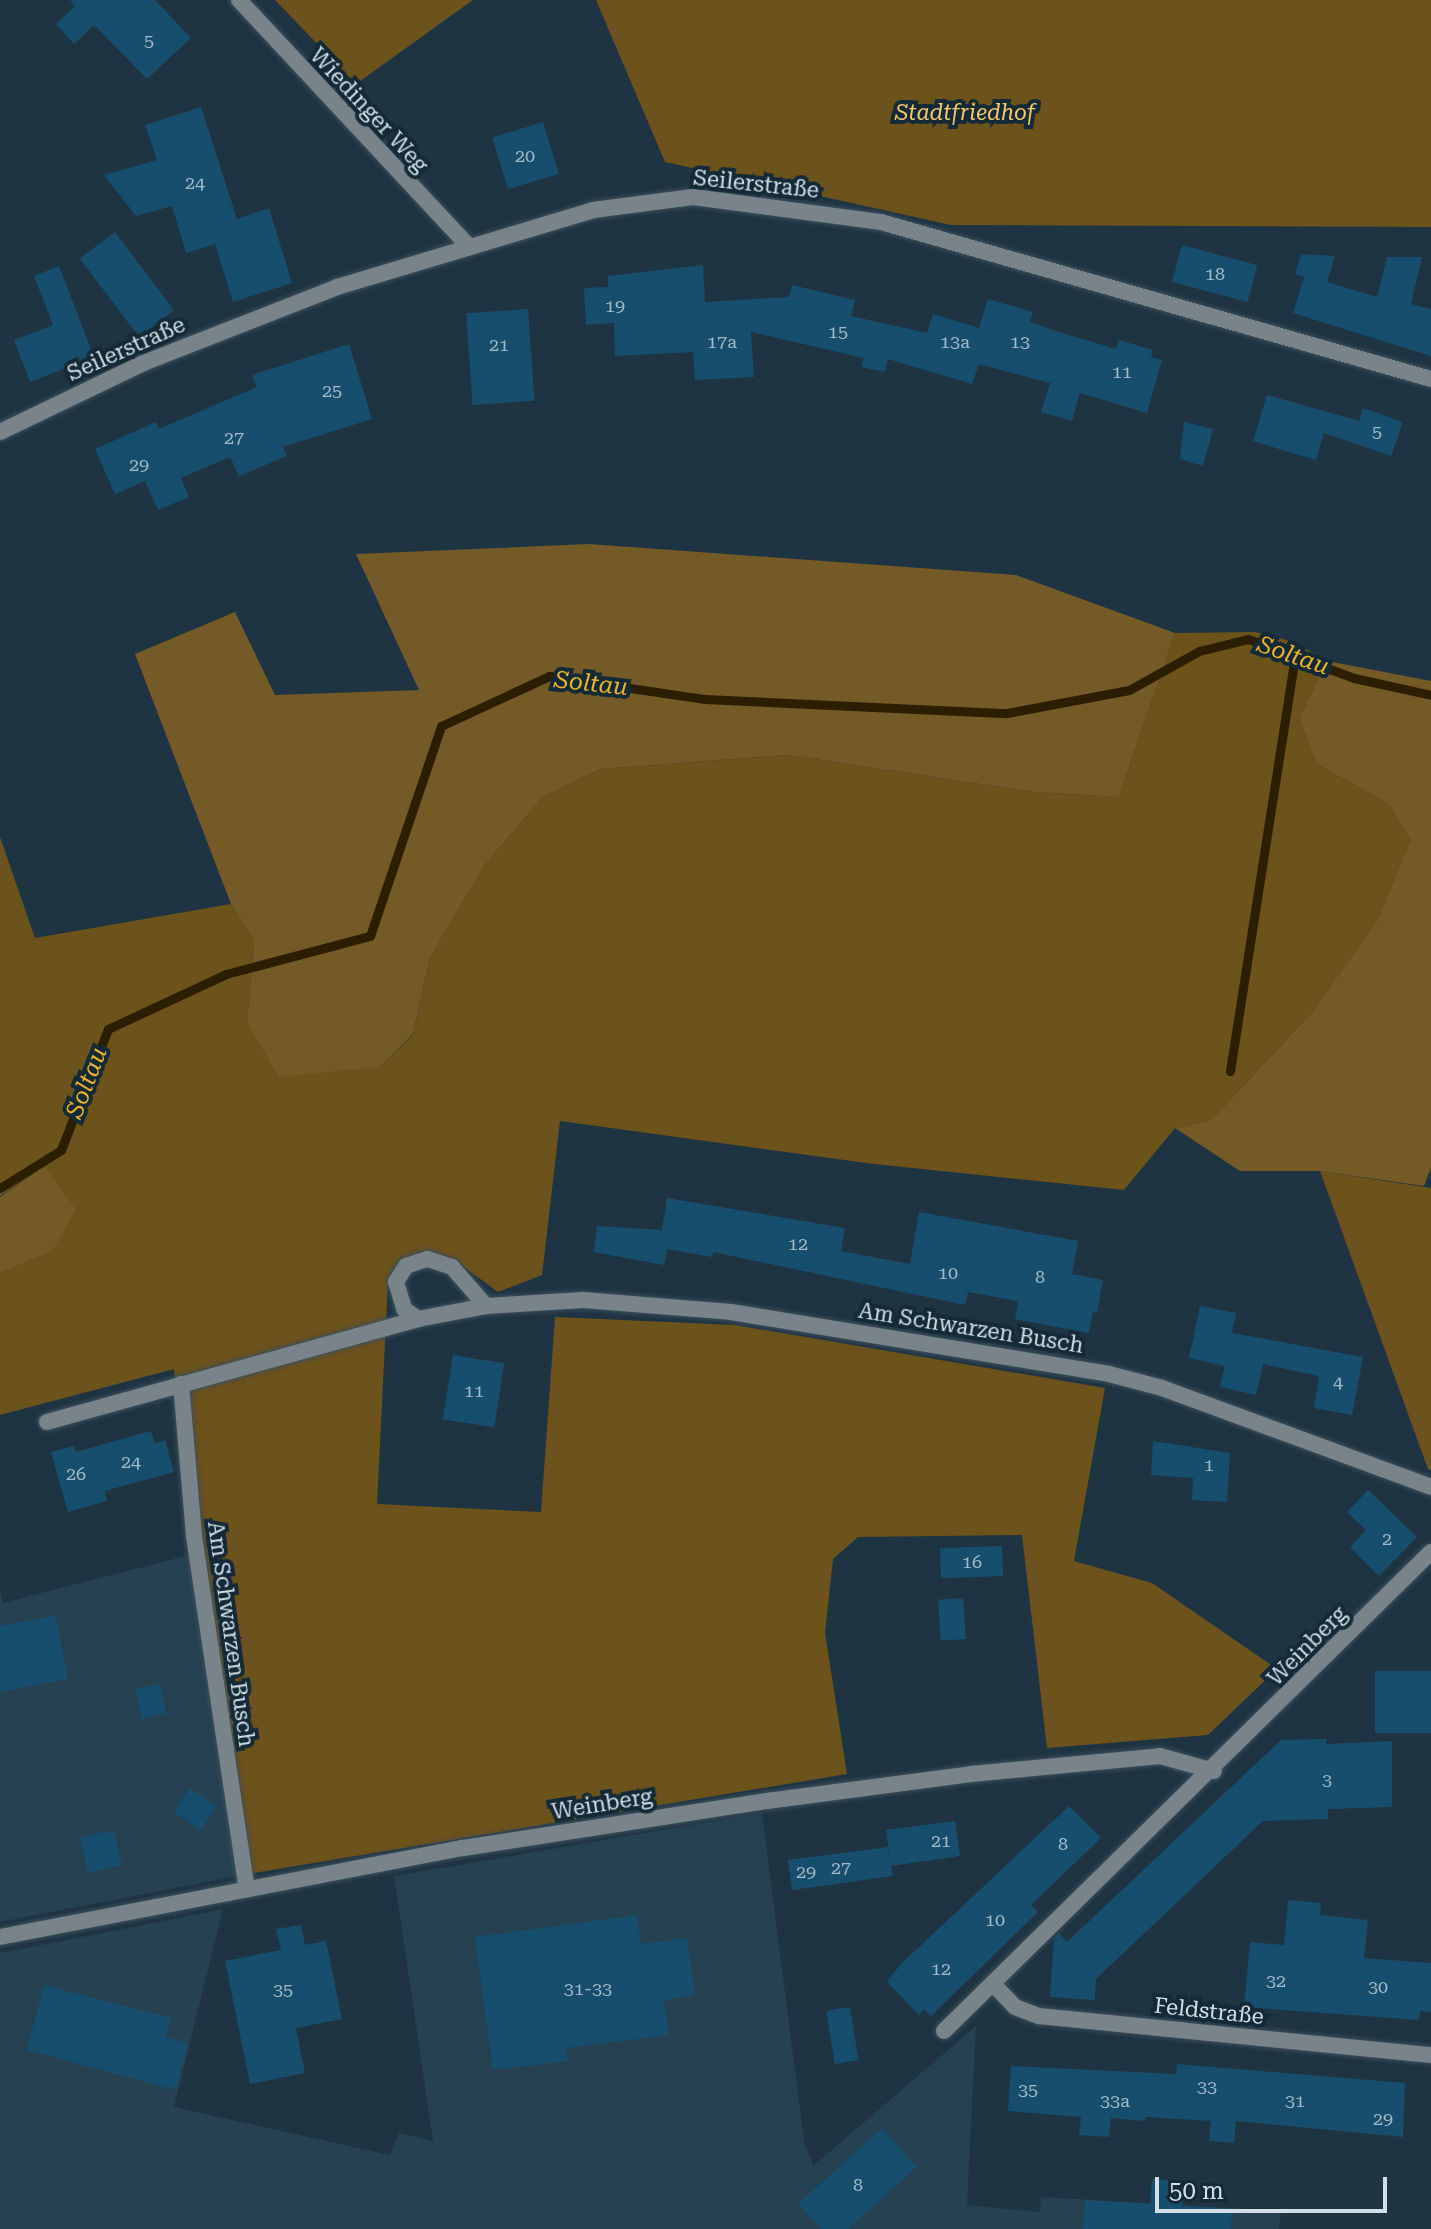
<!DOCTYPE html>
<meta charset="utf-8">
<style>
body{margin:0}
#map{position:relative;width:1431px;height:2229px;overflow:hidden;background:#1f3442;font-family:"Roboto Serif",serif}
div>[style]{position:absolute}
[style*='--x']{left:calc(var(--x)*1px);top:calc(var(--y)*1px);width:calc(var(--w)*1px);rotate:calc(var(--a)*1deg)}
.built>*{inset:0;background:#254152}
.green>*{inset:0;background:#6c521b}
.forest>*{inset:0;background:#735a26}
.stream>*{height:9px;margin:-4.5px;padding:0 4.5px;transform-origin:4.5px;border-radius:4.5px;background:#2c1e00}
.building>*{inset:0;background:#174e6d;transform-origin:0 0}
.roads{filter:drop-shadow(0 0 2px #3c4f5d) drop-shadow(0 0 2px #3c4f5d)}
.minor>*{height:16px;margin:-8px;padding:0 8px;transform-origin:8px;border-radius:8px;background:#78838a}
span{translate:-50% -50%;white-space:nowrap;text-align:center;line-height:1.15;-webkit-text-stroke:8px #152a37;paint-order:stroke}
.number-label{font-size:18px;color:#a3bbc9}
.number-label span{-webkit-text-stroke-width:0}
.street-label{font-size:22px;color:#d2dfe8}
.park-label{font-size:22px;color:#f7c868;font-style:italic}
.water-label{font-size:24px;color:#efb425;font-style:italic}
.scale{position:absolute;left:1155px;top:2177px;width:232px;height:36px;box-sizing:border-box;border:4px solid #d2dfe8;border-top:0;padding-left:10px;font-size:24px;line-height:28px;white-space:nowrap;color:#d2dfe8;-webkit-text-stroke:6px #152a37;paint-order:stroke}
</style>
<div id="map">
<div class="built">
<i style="clip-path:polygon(189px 1555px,248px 1874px,0 1922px,0 1590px,3px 1603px)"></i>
<i style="clip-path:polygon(762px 1813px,804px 2140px,813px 2166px,976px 2026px,967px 2205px,1040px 2212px,1041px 2197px,1281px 2211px,1279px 2229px,0 2229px,0 1953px,223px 1909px,174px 2107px,390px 2155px,399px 2133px,433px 2141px,394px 1876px)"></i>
</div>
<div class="green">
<i style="clip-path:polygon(275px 0,473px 0,356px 84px)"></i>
<i style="clip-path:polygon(596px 0,1431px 0,1431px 227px,951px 225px,665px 162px)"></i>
<i style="clip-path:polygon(1255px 632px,1294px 642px,1327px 661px,1299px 718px,1316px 764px,1389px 804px,1410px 840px,1378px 919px,1312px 1012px,1211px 1120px,1175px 1128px,1124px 1190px,874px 1164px,560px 1121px,542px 1275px,498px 1292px,457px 1262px,428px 1251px,401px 1259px,388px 1282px,377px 1504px,541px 1512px,555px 1317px,735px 1325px,1105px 1388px,1074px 1561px,1152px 1583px,1277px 1669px,1208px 1735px,1047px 1748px,1022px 1535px,858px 1537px,833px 1559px,825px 1633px,847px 1774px,248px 1874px,189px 1555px,174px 1369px,0 1415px,0 1273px,52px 1252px,44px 1166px,0 1196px,0 837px,35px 938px,231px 904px,254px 940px,247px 1022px,380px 1067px,413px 1035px,430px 958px,485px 865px,543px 797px,601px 769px,788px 755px,1033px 792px,1119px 797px,1175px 633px)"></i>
<i style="clip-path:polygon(1320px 1171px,1431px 1188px,1431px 1470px,1428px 1469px)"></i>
</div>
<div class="forest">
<i style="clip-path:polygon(589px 544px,1016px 575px,1175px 633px,1119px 797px,1033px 792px,788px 755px,601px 769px,543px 797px,485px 865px,430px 958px,413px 1034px,380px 1067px,279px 1077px,247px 1022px,254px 940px,231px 904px,135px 654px,235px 612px,275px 695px,419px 690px,356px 554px)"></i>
<i style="clip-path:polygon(1327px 661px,1431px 681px,1431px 1168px,1424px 1186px,1320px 1171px,1240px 1171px,1175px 1128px,1211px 1120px,1312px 1012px,1378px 919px,1410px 840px,1389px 804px,1316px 764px,1299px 718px)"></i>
<i style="clip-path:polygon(44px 1166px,76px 1209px,52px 1252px,0 1273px,0 1197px)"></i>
</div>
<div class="stream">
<i style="--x:1230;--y:1071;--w:420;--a:-81.1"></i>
<i style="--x:0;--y:1188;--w:72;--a:-31.9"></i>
<i style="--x:61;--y:1150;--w:130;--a:-68.8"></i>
<i style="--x:108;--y:1029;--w:130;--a:-25"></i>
<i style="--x:226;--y:974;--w:149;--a:-14.8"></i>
<i style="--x:370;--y:936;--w:222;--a:-71.3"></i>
<i style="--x:441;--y:726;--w:119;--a:-24.8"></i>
<i style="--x:549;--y:676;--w:158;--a:8.4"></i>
<i style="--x:705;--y:699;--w:302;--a:2.7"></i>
<i style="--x:1007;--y:713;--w:124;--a:-10.7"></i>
<i style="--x:1129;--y:690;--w:80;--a:-29.1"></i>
<i style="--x:1199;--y:651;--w:50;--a:-13.8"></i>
<i style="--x:1248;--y:639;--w:113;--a:20.2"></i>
<i style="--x:1354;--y:678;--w:79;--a:12.4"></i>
</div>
<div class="building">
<i style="clip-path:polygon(70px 0,155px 0,191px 38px,147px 79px,94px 25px,74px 44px,56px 24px,75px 6px)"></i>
<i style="clip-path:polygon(201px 107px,237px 219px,269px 208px,292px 283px,233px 302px,215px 244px,186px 253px,172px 206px,136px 216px,104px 175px,157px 160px,145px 125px)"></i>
<i style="left:543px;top:122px;width:54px;height:53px;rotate:73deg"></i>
<i style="left:115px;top:232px;width:98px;height:44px;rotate:53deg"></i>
<i style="left:1182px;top:245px;width:78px;height:38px;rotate:15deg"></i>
<i style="clip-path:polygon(1301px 254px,1335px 256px,1327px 282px,1377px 297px,1387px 257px,1422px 257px,1411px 304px,1431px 309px,1431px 356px,1293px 313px,1304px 277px,1295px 274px)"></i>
<i style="clip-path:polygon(703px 265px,705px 302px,789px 297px,792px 285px,855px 300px,851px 316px,927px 333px,933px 314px,979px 328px,988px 299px,1033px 312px,1030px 322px,1059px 332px,1116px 349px,1119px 340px,1153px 350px,1151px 357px,1162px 360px,1147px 413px,1080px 393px,1072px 421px,1041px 412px,1050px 383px,979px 364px,972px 384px,888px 359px,885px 372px,861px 367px,864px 358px,751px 332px,754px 377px,695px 380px,693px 352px,615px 356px,614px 323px,586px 325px,584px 288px,608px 287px,608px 276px)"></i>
<i style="clip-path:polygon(59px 266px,94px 357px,30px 382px,14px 340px,53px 325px,34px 276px)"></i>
<i style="left:528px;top:309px;width:92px;height:62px;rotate:86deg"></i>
<i style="clip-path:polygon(349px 344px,372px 419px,283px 447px,287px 456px,239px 476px,230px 457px,181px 478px,189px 497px,158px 510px,145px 481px,115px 494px,95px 449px,156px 422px,159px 429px,257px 387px,252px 375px)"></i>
<i style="clip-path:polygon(1267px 395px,1359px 421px,1363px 408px,1403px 422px,1391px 456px,1324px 433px,1316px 460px,1253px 441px)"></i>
<i style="clip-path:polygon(1184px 422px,1213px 429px,1203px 466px,1180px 459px)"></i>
<i style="clip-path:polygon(667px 1198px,845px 1228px,841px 1251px,910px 1264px,919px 1212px,1078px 1241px,1072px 1274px,1103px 1280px,1097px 1313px,1093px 1312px,1089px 1333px,1015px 1319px,1018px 1301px,968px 1292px,965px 1305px,713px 1252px,712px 1257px,667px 1249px,664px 1265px,594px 1252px,597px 1226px,662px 1230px)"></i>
<i style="clip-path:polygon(1200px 1306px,1236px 1313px,1232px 1333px,1363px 1357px,1352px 1415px,1314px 1408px,1319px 1376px,1263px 1364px,1256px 1395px,1220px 1387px,1225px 1366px,1189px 1358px)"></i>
<i style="left:453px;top:1355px;width:52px;height:65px;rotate:9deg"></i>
<i style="clip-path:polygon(151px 1431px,155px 1443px,165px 1440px,174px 1472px,105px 1491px,107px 1501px,68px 1512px,51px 1452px,74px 1446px,76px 1452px)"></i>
<i style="clip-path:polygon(1153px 1441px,1230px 1453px,1227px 1502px,1192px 1500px,1193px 1478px,1151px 1475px)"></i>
<i style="clip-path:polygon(1368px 1490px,1417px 1537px,1379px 1576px,1350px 1547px,1366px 1530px,1347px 1512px)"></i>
<i style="left:1002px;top:1546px;width:30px;height:62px;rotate:88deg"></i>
<i style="left:963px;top:1598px;width:41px;height:25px;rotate:86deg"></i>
<i style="clip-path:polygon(56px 1616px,68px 1679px,0 1692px,0 1626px)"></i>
<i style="left:1431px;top:1671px;width:62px;height:56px;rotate:90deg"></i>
<i style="left:160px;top:1684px;width:30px;height:25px;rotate:78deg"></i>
<i style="clip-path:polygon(1326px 1739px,1326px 1744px,1392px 1741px,1392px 1807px,1328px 1809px,1328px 1819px,1263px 1821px,1096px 1979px,1095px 2000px,1050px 1997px,1054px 1938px,1059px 1933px,1067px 1942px,1281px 1740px)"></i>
<i style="left:190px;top:1788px;width:32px;height:29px;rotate:34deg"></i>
<i style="clip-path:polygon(1069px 1806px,1101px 1838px,1031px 1905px,1038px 1912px,931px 2016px,924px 2009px,919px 2015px,887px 1982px,900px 1965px)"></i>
<i style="clip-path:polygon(955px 1821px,960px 1856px,891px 1866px,893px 1876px,792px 1890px,788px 1860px,888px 1847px,891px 1865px,886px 1830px)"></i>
<i style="left:114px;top:1830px;width:36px;height:35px;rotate:77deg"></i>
<i style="clip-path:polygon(1288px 1900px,1321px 1903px,1320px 1915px,1368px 1920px,1364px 1958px,1431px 1963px,1431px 2012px,1420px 2011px,1419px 2020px,1244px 2007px,1250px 1942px,1284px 1945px)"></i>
<i style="clip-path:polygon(637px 1915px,641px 1944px,687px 1938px,695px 1995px,664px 2000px,669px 2035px,566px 2048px,568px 2061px,493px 2070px,475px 1937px)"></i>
<i style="clip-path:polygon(301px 1925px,305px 1945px,326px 1941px,342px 2019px,296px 2028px,305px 2073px,250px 2084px,225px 1961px,281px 1950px,276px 1929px)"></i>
<i style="clip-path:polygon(44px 1985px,171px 2018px,166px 2037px,188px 2043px,176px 2090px,27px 2050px)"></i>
<i style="left:850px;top:2007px;width:54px;height:24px;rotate:81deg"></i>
<i style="clip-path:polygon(1177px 2064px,1405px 2083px,1403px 2137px,1236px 2121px,1234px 2143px,1209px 2141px,1211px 2121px,1145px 2117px,1145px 2121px,1111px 2118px,1109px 2137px,1079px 2135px,1081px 2117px,1008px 2111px,1011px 2066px,1176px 2074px)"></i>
<i style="clip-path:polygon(882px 2128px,917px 2167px,848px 2229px,821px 2229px,798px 2204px)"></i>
<i style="clip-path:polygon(1152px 2179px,1184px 2181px,1182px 2206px,1232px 2209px,1231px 2229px,1083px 2229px,1085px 2200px,1150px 2204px)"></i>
</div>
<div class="roads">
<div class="minor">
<i style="--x:239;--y:0;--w:338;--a:47"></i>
<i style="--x:0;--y:432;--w:157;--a:-25.7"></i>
<i style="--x:141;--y:364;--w:211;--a:-21.4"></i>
<i style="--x:337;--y:287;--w:267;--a:-16.7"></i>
<i style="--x:593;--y:210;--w:101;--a:-7.4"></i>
<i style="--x:693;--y:197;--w:190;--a:7.6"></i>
<i style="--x:881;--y:222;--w:572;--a:15.93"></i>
<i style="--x:486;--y:1306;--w:52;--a:-131.1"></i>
<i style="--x:452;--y:1267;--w:26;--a:-162"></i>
<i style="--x:427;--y:1259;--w:22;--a:162"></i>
<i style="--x:406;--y:1266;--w:19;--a:122"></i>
<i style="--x:396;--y:1282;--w:28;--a:73"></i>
<i style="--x:404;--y:1309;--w:17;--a:36"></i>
<i style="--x:418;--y:1319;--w:69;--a:-10.8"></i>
<i style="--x:486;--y:1306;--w:97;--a:-3.5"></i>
<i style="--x:583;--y:1300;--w:148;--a:4.6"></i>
<i style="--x:731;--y:1312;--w:383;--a:9.3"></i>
<i style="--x:1109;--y:1374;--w:55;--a:14.8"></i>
<i style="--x:1162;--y:1388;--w:287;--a:20.2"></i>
<i style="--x:181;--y:1384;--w:153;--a:85.1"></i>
<i style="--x:194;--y:1536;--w:357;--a:81.5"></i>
<i style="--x:47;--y:1422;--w:385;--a:-15.5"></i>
<i style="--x:0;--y:1937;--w:471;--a:-10.9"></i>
<i style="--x:463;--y:1848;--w:308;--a:-8.8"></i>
<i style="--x:767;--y:1801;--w:206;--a:-7.5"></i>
<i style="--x:971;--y:1774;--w:190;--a:-5.4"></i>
<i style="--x:1160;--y:1756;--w:56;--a:15.5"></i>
<i style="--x:994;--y:1985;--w:30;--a:46"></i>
<i style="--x:1015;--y:2007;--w:26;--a:21"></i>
<i style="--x:1039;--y:2016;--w:394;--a:5.7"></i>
<i style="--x:944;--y:2031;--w:683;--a:-44.53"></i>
</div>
</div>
<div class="number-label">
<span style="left:149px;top:41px">5</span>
<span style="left:525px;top:156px">20</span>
<span style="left:195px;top:183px">24</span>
<span style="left:1215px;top:274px">18</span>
<span style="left:615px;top:306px">19</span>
<span style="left:838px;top:332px">15</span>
<span style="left:722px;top:342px">17a</span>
<span style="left:955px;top:342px">13a</span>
<span style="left:1020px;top:342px">13</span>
<span style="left:499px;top:345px">21</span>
<span style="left:1122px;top:372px">11</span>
<span style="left:332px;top:391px">25</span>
<span style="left:1377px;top:432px">5</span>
<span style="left:234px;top:438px">27</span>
<span style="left:139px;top:465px">29</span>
<span style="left:798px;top:1244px">12</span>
<span style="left:948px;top:1273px">10</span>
<span style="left:1040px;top:1277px">8</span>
<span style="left:1338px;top:1382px">4</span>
<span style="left:474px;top:1391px">11</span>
<span style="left:131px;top:1462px">24</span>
<span style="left:1209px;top:1465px">1</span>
<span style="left:76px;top:1474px">26</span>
<span style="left:1387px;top:1539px">2</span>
<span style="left:972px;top:1562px">16</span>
<span style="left:1327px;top:1780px">3</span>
<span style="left:941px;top:1841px">21</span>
<span style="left:1063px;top:1844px">8</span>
<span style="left:841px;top:1868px">27</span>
<span style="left:806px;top:1872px">29</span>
<span style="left:995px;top:1920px">10</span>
<span style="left:941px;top:1969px">12</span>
<span style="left:1276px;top:1981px">32</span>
<span style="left:1378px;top:1987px">30</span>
<span style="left:588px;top:1989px">31-33</span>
<span style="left:283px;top:1990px">35</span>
<span style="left:1207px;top:2087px">33</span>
<span style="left:1028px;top:2090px">35</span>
<span style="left:1115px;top:2101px">33a</span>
<span style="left:1295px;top:2101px">31</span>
<span style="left:1383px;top:2119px">29</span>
<span style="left:858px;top:2185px">8</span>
</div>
<div class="street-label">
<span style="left:369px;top:110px;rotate:47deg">Wiedinger Weg</span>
<span style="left:756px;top:184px;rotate:6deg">Seilerstraße</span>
<span style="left:126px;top:349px;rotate:-24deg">Seilerstraße</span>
<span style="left:971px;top:1328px;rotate:9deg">Am Schwarzen Busch</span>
<span style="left:231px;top:1634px;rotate:82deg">Am Schwarzen Busch</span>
<span style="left:1307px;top:1646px;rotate:-45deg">Weinberg</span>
<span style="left:602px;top:1804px;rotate:-9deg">Weinberg</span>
<span style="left:1209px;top:2011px;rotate:6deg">Feldstraße</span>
</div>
<div class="park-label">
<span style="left:965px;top:113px">Stadtfriedhof</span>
</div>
<div class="water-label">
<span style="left:1293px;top:656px;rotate:19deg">Soltau</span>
<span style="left:591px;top:684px;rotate:6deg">Soltau</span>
<span style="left:87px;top:1083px;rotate:-69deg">Soltau</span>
</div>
<div class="scale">50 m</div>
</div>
